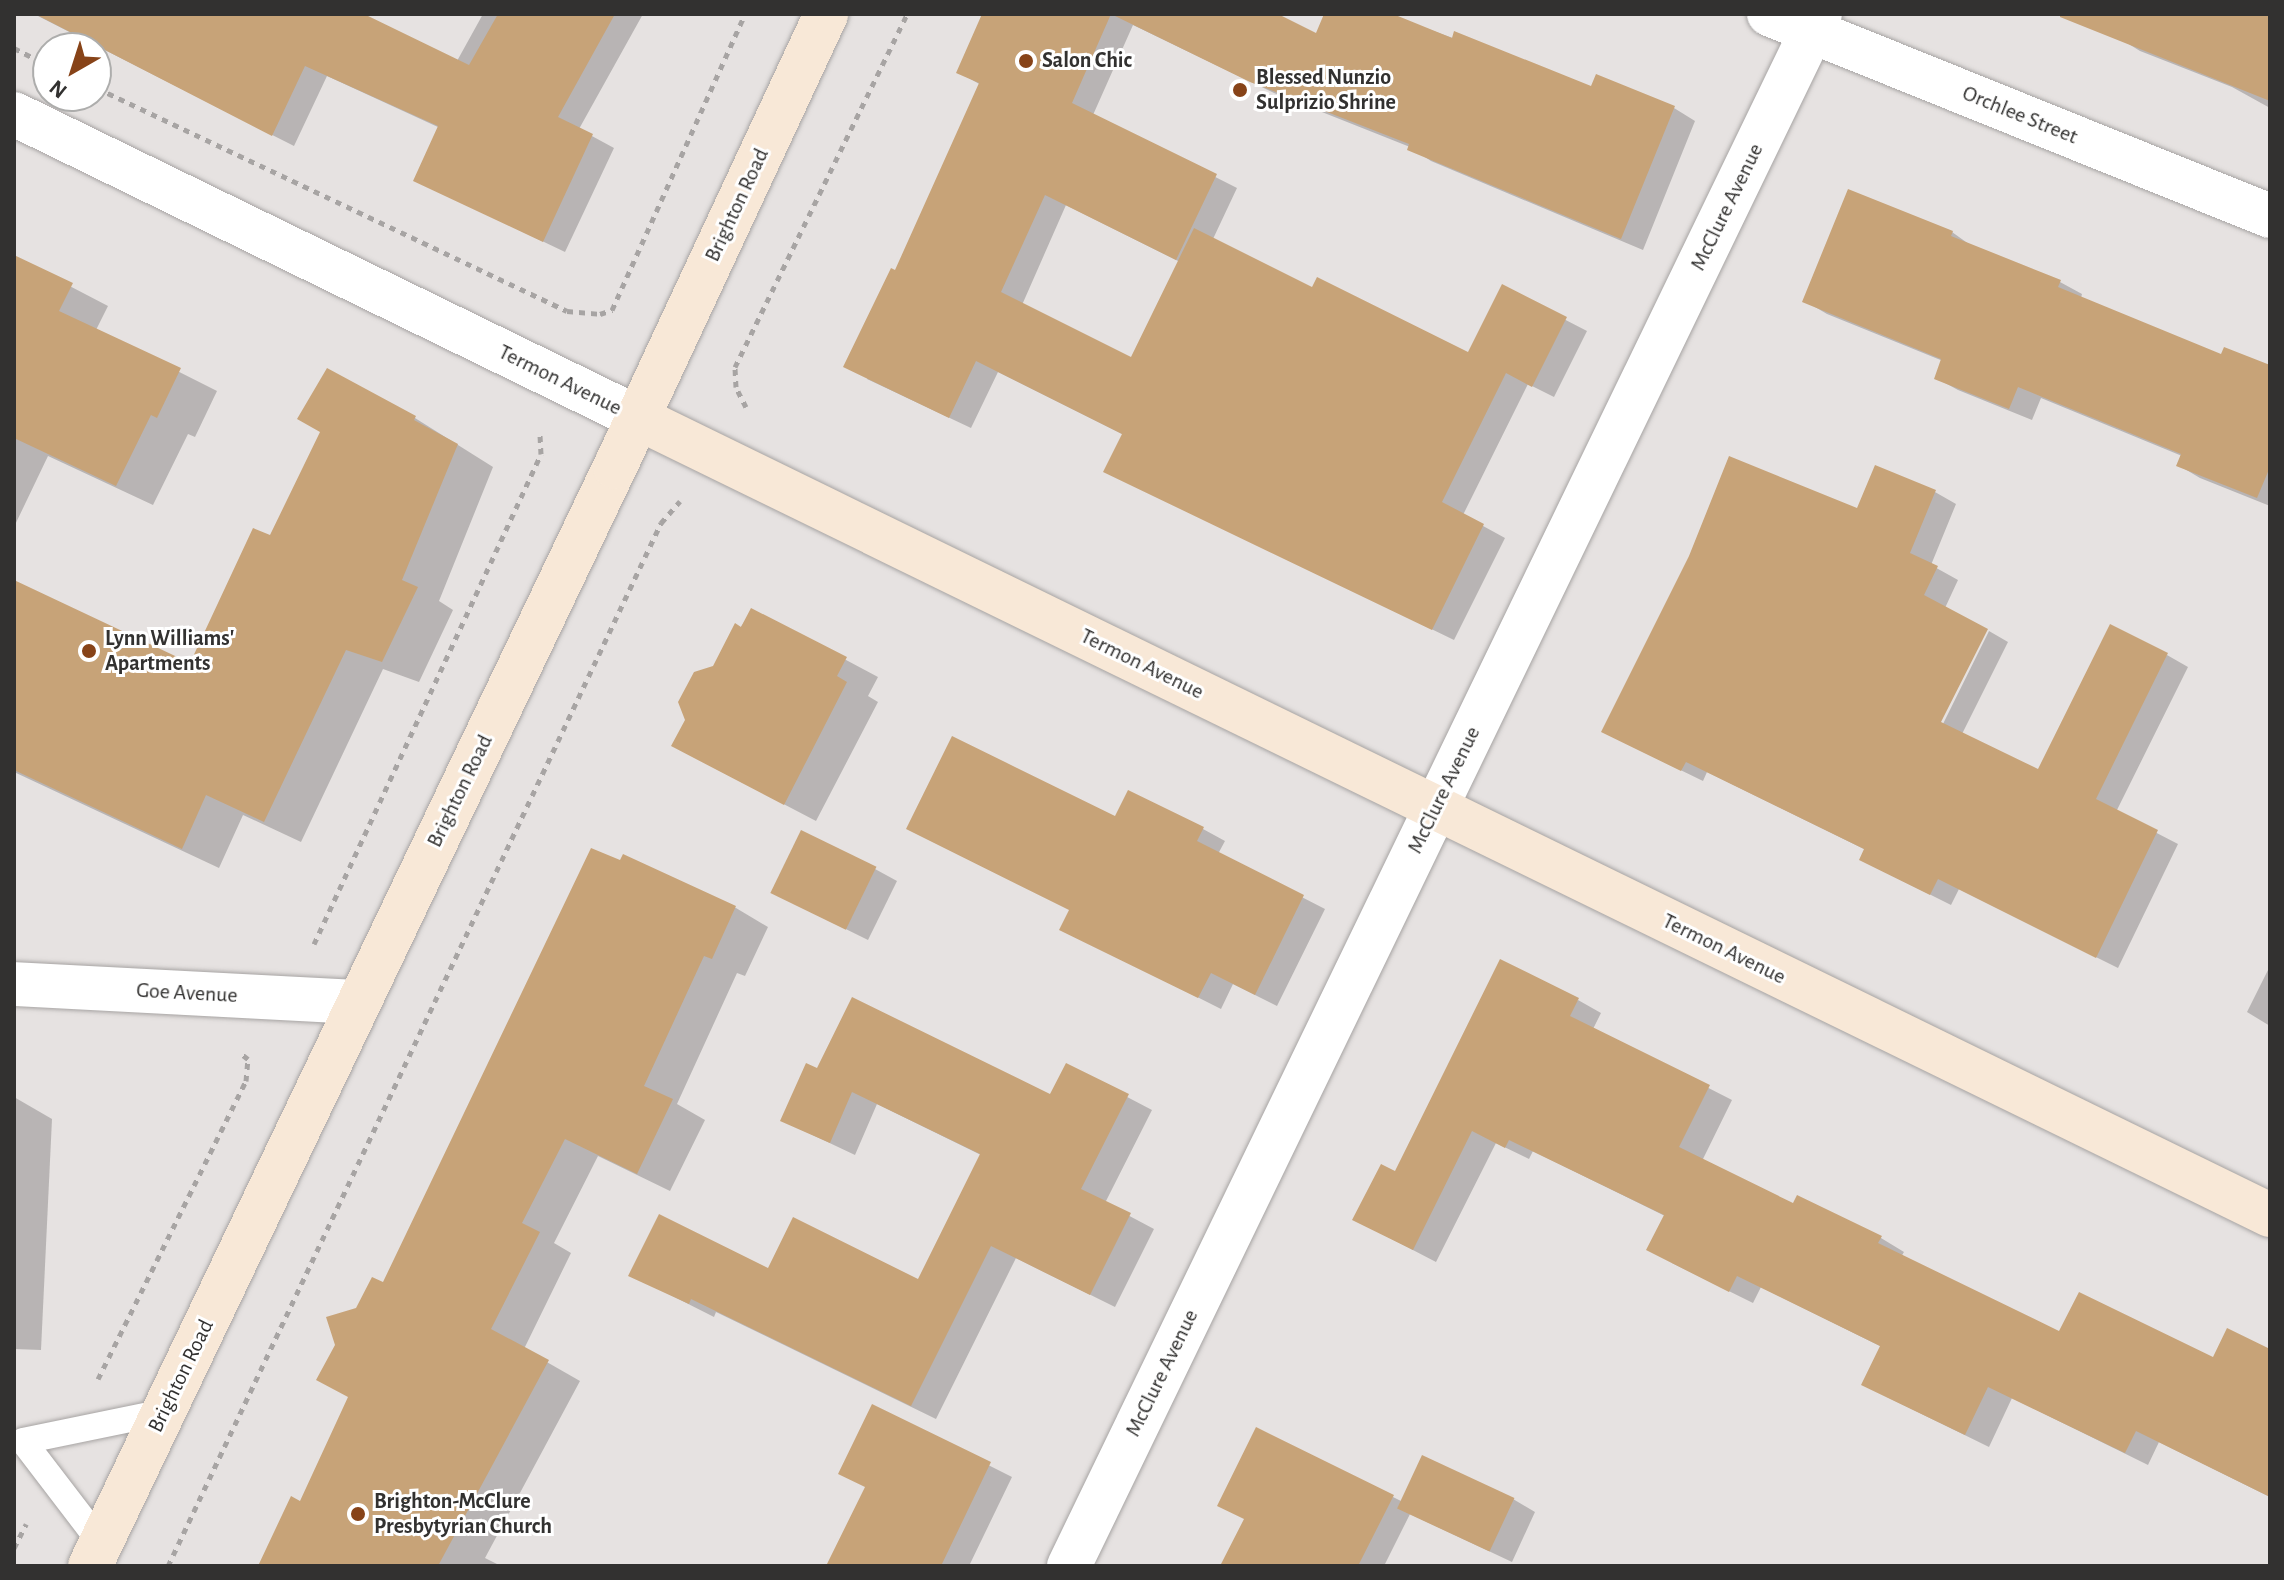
<!DOCTYPE html>
<style>
body{margin:0}
#map{position:relative;width:2284px;height:1580px;overflow:hidden;background:#e6e2e1;font-family:"Alegreya Sans",sans-serif}
div>[style]{position:absolute}
[style*='--x']{left:calc(var(--x)*1px);top:calc(var(--y)*1px);width:calc(var(--w)*1px);rotate:calc(var(--a)*1deg)}
.shadow>*{inset:0;background:#0003}
.building>*{inset:0;background:#c7a378;transform-origin:0 0}
.path>*{height:5px;margin-top:-2.5px;transform-origin:0;background:repeating-linear-gradient(90deg,#a7a4a3 0 6px,transparent 0 12px)}
.roads{filter:drop-shadow(0 0 2px #a7a4a3) drop-shadow(0 0 2px #a7a4a3)}
.lane>*{height:26px;margin:-13px;padding:0 13px;transform-origin:13px;border-radius:13px;background:#fff}
.street>*{height:44px;margin:-22px;padding:0 22px;transform-origin:22px;border-radius:22px;background:#fff}
.secondary>*{height:44px;margin:-22px;padding:0 22px;transform-origin:22px;border-radius:22px;background:#f8e8d7}
.dots>*{width:22px;height:22px;translate:-50% -50%;box-sizing:border-box;border:4px solid #fff;border-radius:50%}
span{translate:-50% -50%;white-space:nowrap;text-align:center;line-height:1.15;-webkit-text-stroke:6px #fff;paint-order:stroke}
.poi-label{font-size:22px;color:#323130;font-weight:700}
.left{translate:0 -50%;text-align:left}
.street-label{font-size:22px;color:#323130}
.frame{position:absolute;inset:0;border:16px solid #323130;pointer-events:none}
.north{position:absolute;left:32px;top:32px;width:80px;height:80px;box-sizing:border-box;background:#fff;border:2px solid #adadac;border-radius:50%;rotate:219deg;font-size:22px;font-weight:700;line-height:32px;text-align:center;color:#323130}
.north::after{content:'';display:block;margin:auto;width:28px;height:36px;background:#874318;clip-path:polygon(50% 0,100% 100%,50% 72%,0 100%)}
</style>
<div id="map">
<div class="shadow">
<i style="clip-path:polygon(34px 14px,360px 14px,457px 61px,483px 14px,643px 14px,579px 129px,614px 148px,565px 252px,415px 180px,440px 128px,327px 76px,294px 146px)"></i>
<i style="clip-path:polygon(evenodd,986px 14px,1273px 14px,1317px 36px,1326px 14px,1387px 14px,1592px 89px,1674px 108px,1695px 121px,1643px 250px,1431px 161px,1410px 147px,1274px 93px,1133px 25px,1093px 115px,1237px 188px,1213px 239px,1313px 289px,1469px 355px,1502px 287px,1587px 331px,1554px 397px,1528px 384px,1463px 515px,1505px 538px,1454px 640px,1106px 471px,1124px 435px,998px 372px,971px 428px,867px 379px,896px 273px,981px 85px,958px 72px,986px 14px,1066px 205px,1180px 262px,1132px 360px,1022px 305px,1066px 205px)"></i>
<i style="clip-path:polygon(2099px 14px,2270px 14px,2270px 108px,2232px 87px,2140px 51px,2119px 38px)"></i>
<i style="clip-path:polygon(1952px 232px,1973px 247px,2060px 282px,2082px 294px,2081px 298px,2222px 357px,2270px 367px,2270px 506px,2200px 478px,2178px 465px,2182px 456px,2041px 398px,2032px 420px,1958px 390px,1936px 378px,1943px 361px,1827px 314px,1805px 301px)"></i>
<i style="clip-path:polygon(14px 257px,108px 306px,96px 330px,217px 391px,195px 437px,188px 434px,153px 505px,48px 456px,14px 527px)"></i>
<i style="clip-path:polygon(328px 371px,415px 418px,493px 467px,439px 601px,453px 610px,419px 682px,383px 669px,301px 842px,243px 815px,219px 868px,14px 772px,14px 583px,191px 666px,271px 538px,322px 432px)"></i>
<i style="clip-path:polygon(1935px 492px,1956px 504px,1931px 565px,1958px 580px,1945px 608px,1935px 730px,1939px 732px,1989px 631px,2008px 642px,1962px 734px,2039px 772px,2167px 655px,2188px 667px,2116px 812px,2178px 844px,2118px 968px,1959px 889px,1951px 905px,1861px 860px,1866px 850px,1707px 772px,1703px 781px,1625px 743px,1858px 511px)"></i>
<i style="clip-path:polygon(752px 610px,878px 677px,868px 696px,878px 702px,816px 821px,705px 763px,714px 668px)"></i>
<i style="clip-path:polygon(1116px 819px,1203px 829px,1225px 841px,1218px 854px,1325px 909px,1277px 1006px,1233px 984px,1221px 1009px,1062px 929px)"></i>
<i style="clip-path:polygon(624px 857px,736px 908px,768px 927px,745px 976px,737px 973px,677px 1104px,705px 1120px,670px 1191px,598px 1156px,554px 1243px,571px 1253px,524px 1349px,580px 1381px,485px 1558px,501px 1566px,282px 1566px,300px 1503px,350px 1397px,357px 1310px,384px 1285px)"></i>
<i style="clip-path:polygon(875px 869px,897px 881px,868px 940px,795px 904px)"></i>
<i style="clip-path:polygon(2270px 966px,2270px 1026px,2247px 1012px)"></i>
<i style="clip-path:polygon(1578px 1000px,1601px 1013px,1593px 1029px,1732px 1100px,1702px 1161px,1794px 1205px,1798px 1197px,1881px 1238px,1904px 1252px,1901px 1257px,2060px 1333px,2214px 1360px,2270px 1351px,2270px 1497px,2159px 1442px,2148px 1465px,2012px 1398px,1989px 1447px,1887px 1397px,1882px 1347px,1761px 1287px,1753px 1303px,1672px 1263px,1665px 1216px,1533px 1151px,1529px 1159px,1496px 1143px,1436px 1262px,1355px 1220px,1396px 1173px)"></i>
<i style="clip-path:polygon(1066px 1065px,1152px 1110px,1105px 1203px,1154px 1229px,1115px 1307px,1016px 1258px,936px 1419px,716px 1312px,714px 1317px,631px 1275px,769px 1270px,919px 1281px,981px 1155px,877px 1104px,855px 1155px,783px 1121px,818px 1071px,1051px 1097px)"></i>
<i style="clip-path:polygon(14px 1097px,52px 1119px,41px 1350px,14px 1349px)"></i>
<i style="clip-path:polygon(873px 1407px,1012px 1477px,969px 1566px,829px 1566px,867px 1488px)"></i>
<i style="clip-path:polygon(1393px 1497px,1403px 1502px,1513px 1499px,1535px 1512px,1512px 1562px,1410px 1514px,1384px 1566px,1223px 1566px)"></i>
</div>
<div class="building">
<i style="clip-path:polygon(35px 14px,364px 14px,469px 65px,498px 14px,615px 14px,558px 117px,593px 134px,543px 242px,413px 181px,438px 126px,305px 66px,272px 136px)"></i>
<i style="clip-path:polygon(982px 14px,1278px 14px,1316px 33px,1324px 14px,1393px 14px,1452px 38px,1454px 31px,1591px 86px,1596px 74px,1675px 106px,1621px 239px,1407px 150px,1409px 144px,1250px 82px,1111px 14px,1072px 103px,1217px 174px,1176px 260px,1045px 195px,1001px 292px,1131px 357px,1194px 228px,1312px 287px,1317px 277px,1468px 352px,1502px 284px,1567px 317px,1532px 387px,1506px 373px,1442px 502px,1484px 524px,1432px 630px,1103px 472px,1122px 434px,976px 361px,949px 418px,843px 367px,891px 268px,895px 270px,979px 83px,956px 73px)"></i>
<i style="clip-path:polygon(2060px 14px,2270px 14px,2270px 101px,2060px 17px)"></i>
<i style="clip-path:polygon(1848px 189px,1953px 231px,1951px 236px,2061px 280px,2058px 287px,2221px 354px,2224px 347px,2270px 365px,2270px 467px,2257px 498px,2176px 466px,2181px 454px,2018px 387px,2009px 409px,1934px 379px,1941px 359px,1802px 302px)"></i>
<i style="clip-path:polygon(14px 255px,73px 283px,59px 311px,181px 368px,157px 418px,151px 415px,116px 486px,14px 438px)"></i>
<i style="clip-path:polygon(327px 368px,416px 416px,414px 420px,458px 444px,402px 580px,418px 587px,382px 662px,346px 650px,264px 822px,206px 795px,182px 849px,14px 770px,14px 580px,190px 663px,253px 528px,270px 535px,320px 432px,297px 419px)"></i>
<i style="clip-path:polygon(1729px 456px,1857px 508px,1875px 465px,1936px 490px,1910px 553px,1938px 566px,1924px 595px,1988px 629px,1941px 722px,2038px 769px,2110px 624px,2168px 653px,2096px 799px,2158px 830px,2096px 958px,1938px 879px,1930px 895px,1859px 860px,1864px 849px,1686px 762px,1681px 771px,1601px 732px,1689px 556px)"></i>
<i style="clip-path:polygon(751px 608px,847px 657px,837px 676px,847px 682px,784px 805px,671px 746px,685px 720px,678px 702px,694px 672px,713px 666px,735px 623px,741px 627px)"></i>
<i style="clip-path:polygon(952px 736px,1115px 816px,1128px 790px,1204px 827px,1197px 841px,1304px 895px,1255px 995px,1211px 973px,1198px 998px,1059px 930px,1069px 910px,906px 829px)"></i>
<i style="left:801px;top:830px;width:84px;height:70px;rotate:26deg"></i>
<i style="clip-path:polygon(591px 848px,620px 860px,623px 854px,736px 906px,712px 959px,704px 956px,644px 1086px,673px 1099px,637px 1174px,565px 1139px,522px 1223px,540px 1232px,491px 1329px,549px 1360px,438px 1566px,258px 1566px,291px 1496px,300px 1501px,348px 1397px,316px 1380px,335px 1345px,326px 1317px,356px 1308px,372px 1277px,383px 1282px)"></i>
<i style="clip-path:polygon(1500px 959px,1579px 998px,1570px 1016px,1710px 1085px,1679px 1147px,1793px 1203px,1797px 1195px,1882px 1236px,1878px 1243px,2059px 1331px,2079px 1292px,2213px 1357px,2227px 1328px,2270px 1349px,2270px 1497px,2136px 1431px,2125px 1453px,1988px 1387px,1965px 1435px,1861px 1385px,1880px 1346px,1737px 1276px,1729px 1292px,1646px 1250px,1664px 1215px,1509px 1140px,1505px 1148px,1472px 1131px,1413px 1250px,1352px 1220px,1381px 1164px,1395px 1171px)"></i>
<i style="clip-path:polygon(852px 997px,1050px 1094px,1066px 1063px,1129px 1094px,1081px 1189px,1131px 1213px,1090px 1295px,991px 1246px,911px 1406px,691px 1299px,689px 1304px,628px 1276px,659px 1214px,768px 1268px,793px 1217px,918px 1279px,980px 1154px,852px 1092px,830px 1143px,780px 1121px,806px 1063px,817px 1068px)"></i>
<i style="clip-path:polygon(872px 1404px,991px 1462px,941px 1566px,826px 1566px,865px 1487px,838px 1474px)"></i>
<i style="clip-path:polygon(1256px 1427px,1394px 1495px,1358px 1566px,1220px 1566px,1244px 1519px,1217px 1506px)"></i>
<i style="left:1422px;top:1455px;width:102px;height:59px;rotate:25deg"></i>
</div>
<div class="path">
<i style="--x:14;--y:48;--w:29;--a:27"></i>
<i style="--x:97;--y:88;--w:520;--a:25.38"></i>
<i style="--x:567;--y:311;--w:33;--a:5"></i>
<i style="--x:600;--y:314;--w:13;--a:-18"></i>
<i style="--x:612;--y:310;--w:325;--a:-65.8"></i>
<i style="--x:746;--y:407;--w:22;--a:-117"></i>
<i style="--x:736;--y:387;--w:20;--a:-93"></i>
<i style="--x:735;--y:367;--w:393;--a:-64"></i>
<i style="--x:314;--y:944;--w:540;--a:-65.14"></i>
<i style="--x:541;--y:454;--w:21;--a:-93"></i>
<i style="--x:98;--y:1379;--w:333;--a:-63.6"></i>
<i style="--x:246;--y:1081;--w:22;--a:-85"></i>
<i style="--x:248;--y:1059;--w:11;--a:-142"></i>
<i style="--x:14;--y:1548;--w:27;--a:-63"></i>
<i style="--x:168;--y:1566;--w:1154;--a:-64.7"></i>
<i style="--x:661;--y:523;--w:29;--a:-49"></i>
</div>
<div class="roads">
<div class="lane">
<i style="--x:101;--y:1543;--w:128;--a:-127.4"></i>
<i style="--x:23;--y:1441;--w:144;--a:-11.6"></i>
</div>
<div class="street">
<i style="--x:1769;--y:14;--w:540;--a:21.96"></i>
<i style="--x:14;--y:114;--w:694;--a:25.97"></i>
<i style="--x:14;--y:984;--w:345;--a:3"></i>
<i style="--x:1069;--y:1566;--w:1724;--a:-64.18"></i>
</div>
<div class="secondary">
<i style="--x:638;--y:418;--w:1816;--a:26.03"></i>
<i style="--x:90;--y:1566;--w:1218;--a:-64.47"></i>
<i style="--x:615;--y:467;--w:500;--a:-65"></i>
</div>
</div>
<div class="dots">
<i style="left:1026px;top:61px;background:#874318"></i>
<i style="left:1240px;top:90px;background:#874318"></i>
<i style="left:89px;top:651px;background:#874318"></i>
<i style="left:358px;top:1514px;background:#874318"></i>
</div>
<div class="poi-label">
<span class="left" style="left:1042px;top:61px">Salon Chic</span>
<span class="left" style="left:1256px;top:90px">Blessed Nunzio<br>Sulprizio Shrine</span>
<span class="left" style="left:105px;top:651px">Lynn Williams'<br>Apartments</span>
<span class="left" style="left:374px;top:1514px">Brighton-McClure<br>Presbytyrian Church</span>
</div>
<div class="street-label">
<span style="left:2020px;top:115px;rotate:22deg">Orchlee Street</span>
<span style="left:737px;top:205px;rotate:-65deg">Brighton Road</span>
<span style="left:1727px;top:207px;rotate:-64deg">McClure Avenue</span>
<span style="left:560px;top:380px;rotate:26deg">Termon Avenue</span>
<span style="left:1142px;top:664px;rotate:26deg">Termon Avenue</span>
<span style="left:1444px;top:790px;rotate:-64deg">McClure Avenue</span>
<span style="left:460px;top:791px;rotate:-64deg">Brighton Road</span>
<span style="left:1724px;top:949px;rotate:26deg">Termon Avenue</span>
<span style="left:187px;top:993px;rotate:3deg">Goe Avenue</span>
<span style="left:1162px;top:1373px;rotate:-64deg">McClure Avenue</span>
<span style="left:181px;top:1376px;rotate:-64deg">Brighton Road</span>
</div>
<div class="frame"></div>
<div class="north">N</div>
</div>
